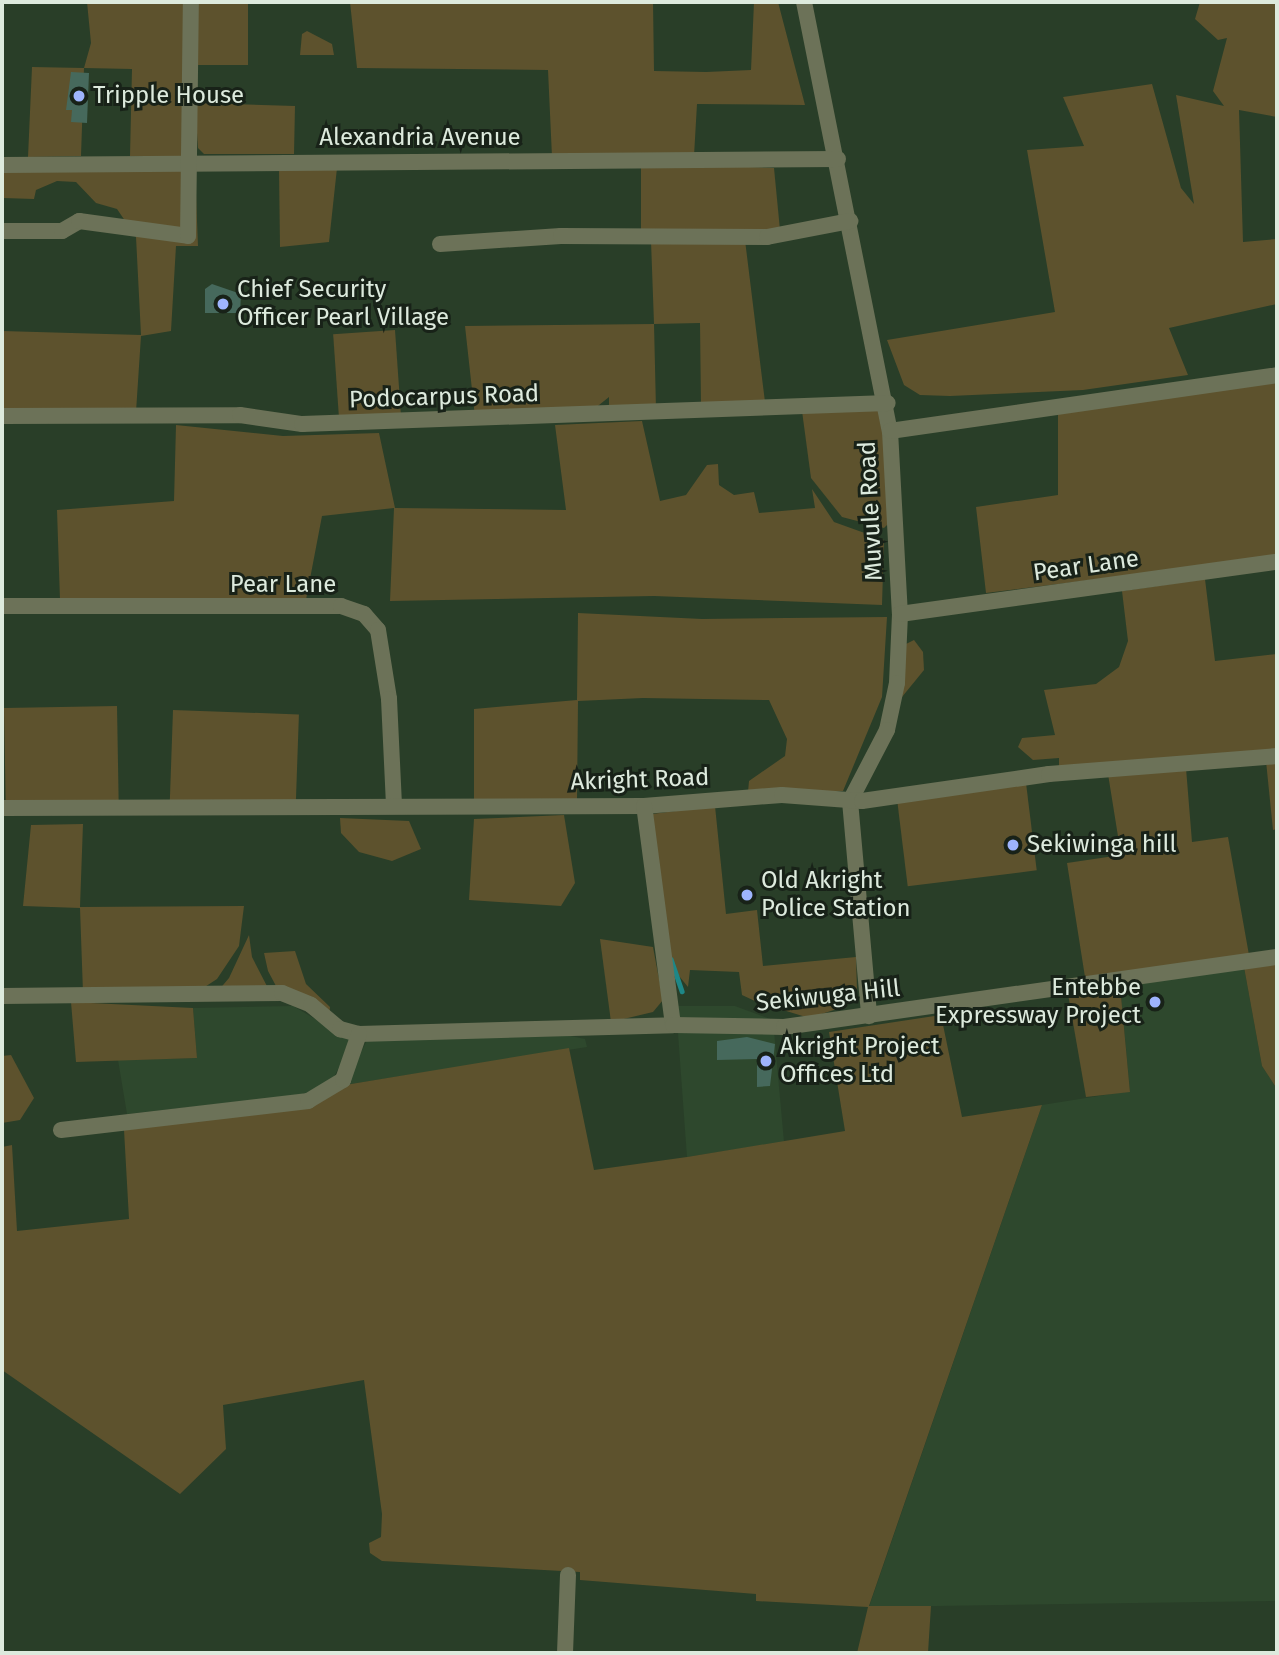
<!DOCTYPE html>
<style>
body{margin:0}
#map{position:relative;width:1279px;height:1655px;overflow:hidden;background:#293e28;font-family:"Fira Sans",sans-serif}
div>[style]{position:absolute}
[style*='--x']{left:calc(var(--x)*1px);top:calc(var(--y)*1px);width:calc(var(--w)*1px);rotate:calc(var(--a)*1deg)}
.built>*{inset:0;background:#2e482d}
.green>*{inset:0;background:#5d522d;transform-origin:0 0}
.stream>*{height:4.5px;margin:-2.25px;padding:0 2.25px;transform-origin:2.25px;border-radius:2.25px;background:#1e8787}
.building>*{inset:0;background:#46695c}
.street>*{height:16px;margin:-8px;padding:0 8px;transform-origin:8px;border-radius:8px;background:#6c7258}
.dots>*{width:19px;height:19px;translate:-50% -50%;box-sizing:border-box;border:4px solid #182218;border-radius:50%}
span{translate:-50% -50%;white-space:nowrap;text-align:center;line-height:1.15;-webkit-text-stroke:6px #182218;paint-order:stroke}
.poi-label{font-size:24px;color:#ddeadd}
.left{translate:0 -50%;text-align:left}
.right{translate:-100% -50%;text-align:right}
.street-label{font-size:24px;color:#ddeadd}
.frame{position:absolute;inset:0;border:4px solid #ddeadd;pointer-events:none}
</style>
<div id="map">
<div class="built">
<i style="clip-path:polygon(1244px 967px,1262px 1066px,1277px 1089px,1277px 1601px,869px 1607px,1042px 1105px,1130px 1091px,1120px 985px)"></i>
<i style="clip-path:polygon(293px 1006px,353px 1041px,330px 1084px,300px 1095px,127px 1114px,118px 1060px,197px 1058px,193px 1008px)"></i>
<i style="clip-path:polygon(676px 1006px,735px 1006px,773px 1020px,784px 1142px,687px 1157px)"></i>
<i style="clip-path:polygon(571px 1036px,585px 1039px,587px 1047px,345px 1085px,368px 1038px)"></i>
</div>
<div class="green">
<i style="clip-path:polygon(87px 2px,185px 2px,182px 156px,130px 156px,132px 69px,84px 68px,81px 156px,28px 157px,32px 67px,84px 68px,91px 43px)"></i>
<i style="left:193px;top:2px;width:55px;height:63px"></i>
<i style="clip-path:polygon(350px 2px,653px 2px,654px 71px,706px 72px,751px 70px,754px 2px,778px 2px,805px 105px,697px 104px,694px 156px,552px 157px,548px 70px,357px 68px)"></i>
<i style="clip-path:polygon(1200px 2px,1277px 2px,1277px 117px,1239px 110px,1243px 242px,1277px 239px,1277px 304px,1169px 328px,1188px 375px,1083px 390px,950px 396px,920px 395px,904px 385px,887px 340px,1055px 312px,1027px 150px,1084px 146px,1063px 97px,1152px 84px,1181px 188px,1194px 204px,1176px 95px,1224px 106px,1213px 91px,1227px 38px,1218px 40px,1195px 19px)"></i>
<i style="clip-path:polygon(307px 31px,332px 44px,334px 55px,300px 55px,302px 34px)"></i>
<i style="clip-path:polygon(195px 103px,295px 106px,294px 154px,204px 154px,198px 148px)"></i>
<i style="clip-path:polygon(695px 165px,774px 168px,780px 230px,641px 234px,641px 168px)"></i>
<i style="clip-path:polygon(279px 168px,337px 168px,329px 242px,280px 247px)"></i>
<i style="clip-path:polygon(195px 169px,198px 246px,176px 246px,171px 331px,141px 336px,136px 412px,2px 416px,2px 331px,141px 335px,136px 237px,117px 209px,96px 203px,76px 182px,57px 181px,36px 190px,34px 199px,3px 198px,2px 170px)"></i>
<i style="clip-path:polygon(745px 240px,765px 402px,701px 407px,700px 323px,654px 324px,656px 409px,609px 409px,609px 397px,594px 409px,475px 417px,465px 326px,654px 324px,651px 241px)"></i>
<i style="left:395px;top:330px;width:92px;height:62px;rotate:86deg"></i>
<i style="clip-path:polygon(1277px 383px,1277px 557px,986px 593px,976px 507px,1058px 495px,1058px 406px)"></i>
<i style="clip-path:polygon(888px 408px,888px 524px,884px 528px,842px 517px,811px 478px,802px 411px)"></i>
<i style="clip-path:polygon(642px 421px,660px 501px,686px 495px,707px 465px,718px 464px,719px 485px,734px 495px,754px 492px,759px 513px,815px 508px,812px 489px,834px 522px,884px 540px,882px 605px,654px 596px,390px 601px,394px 508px,322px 516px,305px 605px,60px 600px,57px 510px,174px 501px,176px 425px,283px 436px,379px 433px,395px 508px,566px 510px,555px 425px)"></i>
<i style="clip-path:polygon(1205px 579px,1215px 661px,1277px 654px,1277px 752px,1059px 769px,1059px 758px,1033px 760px,1018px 747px,1022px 738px,1055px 735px,1044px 690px,1096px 684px,1119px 667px,1128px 641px,1122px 591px)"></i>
<i style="clip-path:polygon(578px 613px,702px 619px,887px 617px,882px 697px,843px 791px,748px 792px,749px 781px,785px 756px,787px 739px,769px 700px,643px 698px,578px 701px,577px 801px,474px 801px,474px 709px,577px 700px)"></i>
<i style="clip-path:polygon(914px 640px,923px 652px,924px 670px,902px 697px,904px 645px)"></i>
<i style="left:117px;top:706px;width:98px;height:113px;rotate:89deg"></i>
<i style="left:173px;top:710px;width:126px;height:92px;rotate:2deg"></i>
<i style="clip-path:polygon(1277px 760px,1277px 829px,1273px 830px,1266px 761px)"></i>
<i style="clip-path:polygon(1186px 768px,1192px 842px,1228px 837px,1249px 955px,1085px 977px,1067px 863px,1121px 855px,1108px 774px)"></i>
<i style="left:1026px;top:783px;width:88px;height:130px;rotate:83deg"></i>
<i style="clip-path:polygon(715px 806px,726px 914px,757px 910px,763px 966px,856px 957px,857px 990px,837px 1009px,809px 1018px,757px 1002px,742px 995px,739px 972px,690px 970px,688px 987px,670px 965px,652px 814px)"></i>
<i style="clip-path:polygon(564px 815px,575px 883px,561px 906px,469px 900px,474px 819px)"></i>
<i style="clip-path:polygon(340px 818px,409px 821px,421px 849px,392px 861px,359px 852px,341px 833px)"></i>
<i style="clip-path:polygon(83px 824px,80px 907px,244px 906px,239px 946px,217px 979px,191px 996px,83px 993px,80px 908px,23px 906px,31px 825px)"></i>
<i style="clip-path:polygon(249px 935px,252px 957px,270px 992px,212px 998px,229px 978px)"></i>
<i style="clip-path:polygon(600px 939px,653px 947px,663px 1000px,653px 1012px,611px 1022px)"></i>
<i style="clip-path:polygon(295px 951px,306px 984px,330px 1007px,329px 1020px,276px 986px,268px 971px,264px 953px)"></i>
<i style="clip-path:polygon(1277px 962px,1277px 1089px,1262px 1066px,1244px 967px)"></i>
<i style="clip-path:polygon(1120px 985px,1130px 1092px,1086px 1097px,1068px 994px)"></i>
<i style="clip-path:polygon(71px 1002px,193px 1008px,197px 1058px,76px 1062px)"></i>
<i style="clip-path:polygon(941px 1015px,962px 1117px,1042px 1105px,869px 1606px,931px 1606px,928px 1653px,857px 1653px,868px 1607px,756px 1601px,756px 1594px,580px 1580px,580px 1572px,382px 1561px,370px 1553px,369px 1543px,381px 1537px,382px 1514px,364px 1380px,223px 1405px,226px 1449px,180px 1494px,2px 1370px,2px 1147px,12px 1145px,17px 1231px,129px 1219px,124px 1130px,312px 1107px,345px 1085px,569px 1048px,594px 1170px,687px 1157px,845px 1131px,829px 1032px)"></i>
<i style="clip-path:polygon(11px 1055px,34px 1098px,20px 1120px,2px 1123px,2px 1056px)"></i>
</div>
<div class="stream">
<i style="--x:671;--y:959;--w:34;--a:71"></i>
</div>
<div class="building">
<i style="clip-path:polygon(71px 72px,89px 73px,87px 123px,71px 122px,72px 110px,66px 110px)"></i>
<i style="clip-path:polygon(212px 284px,241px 294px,240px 313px,205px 313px,205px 289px)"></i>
<i style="clip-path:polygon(747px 1037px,775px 1044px,770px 1086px,757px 1087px,757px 1059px,717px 1060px,717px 1041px)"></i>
</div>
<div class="street">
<i style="--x:804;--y:2;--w:438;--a:78.7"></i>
<i style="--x:890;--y:431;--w:183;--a:86.9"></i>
<i style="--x:900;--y:614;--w:69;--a:92.5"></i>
<i style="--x:897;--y:683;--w:48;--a:102"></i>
<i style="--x:887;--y:730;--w:80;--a:117.5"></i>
<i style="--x:850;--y:801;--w:216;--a:84.9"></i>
<i style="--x:2;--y:165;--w:836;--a:-0.41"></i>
<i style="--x:2;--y:231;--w:60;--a:0"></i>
<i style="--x:62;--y:231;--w:20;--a:-30"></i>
<i style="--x:79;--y:221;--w:110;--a:7.8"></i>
<i style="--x:188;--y:236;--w:234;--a:-89.3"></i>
<i style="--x:440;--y:244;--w:121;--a:-3.8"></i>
<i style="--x:561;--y:236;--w:206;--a:0.3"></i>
<i style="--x:767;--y:237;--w:85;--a:-10.9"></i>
<i style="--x:2;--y:416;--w:238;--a:-0.2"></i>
<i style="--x:240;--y:415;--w:63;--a:8.3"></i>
<i style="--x:302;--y:424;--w:586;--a:-2.05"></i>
<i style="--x:890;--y:431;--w:391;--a:-8.2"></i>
<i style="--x:2;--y:606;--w:339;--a:0"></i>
<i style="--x:341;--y:606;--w:24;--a:19"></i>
<i style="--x:364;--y:614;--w:21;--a:49"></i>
<i style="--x:378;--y:630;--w:70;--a:80.9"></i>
<i style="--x:389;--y:699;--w:107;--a:87.3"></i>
<i style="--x:900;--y:614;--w:381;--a:-7.9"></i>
<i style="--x:2;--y:808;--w:642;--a:-0.18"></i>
<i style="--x:644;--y:806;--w:138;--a:-4.6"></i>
<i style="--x:782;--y:795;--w:80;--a:4.3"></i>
<i style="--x:862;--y:801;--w:189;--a:-8.2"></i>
<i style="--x:1049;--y:774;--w:229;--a:-4.5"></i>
<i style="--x:2;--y:996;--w:280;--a:-0.6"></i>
<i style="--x:282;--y:993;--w:31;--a:22"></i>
<i style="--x:311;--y:1005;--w:38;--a:40"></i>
<i style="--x:340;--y:1029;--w:20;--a:15"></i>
<i style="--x:359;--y:1034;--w:314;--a:-1.6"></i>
<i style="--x:673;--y:1025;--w:221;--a:-97.5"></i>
<i style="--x:673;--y:1025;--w:111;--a:1"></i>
<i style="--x:784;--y:1027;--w:498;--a:-8.1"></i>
<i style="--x:61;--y:1130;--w:249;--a:-6.7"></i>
<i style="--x:308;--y:1101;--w:41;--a:-31"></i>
<i style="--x:343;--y:1080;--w:49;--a:-70.8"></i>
<i style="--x:565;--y:1653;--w:78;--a:-87.8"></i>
</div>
<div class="dots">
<i style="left:79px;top:96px;background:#9eb4fd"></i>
<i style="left:223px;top:304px;background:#9eb4fd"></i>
<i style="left:1013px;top:845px;background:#9eb4fd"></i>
<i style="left:747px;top:895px;background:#9eb4fd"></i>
<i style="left:1155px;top:1002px;background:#9eb4fd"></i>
<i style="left:766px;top:1061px;background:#9eb4fd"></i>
</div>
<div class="poi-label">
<span class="left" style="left:93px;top:96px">Tripple House</span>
<span class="left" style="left:237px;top:304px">Chief Security<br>Officer Pearl Village</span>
<span class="left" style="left:1027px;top:845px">Sekiwinga hill</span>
<span class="left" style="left:761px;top:895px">Old Akright<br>Police Station</span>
<span class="right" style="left:1141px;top:1002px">Entebbe<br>Expressway Project</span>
<span class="left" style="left:780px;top:1061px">Akright Project<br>Offices Ltd</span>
</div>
<div class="street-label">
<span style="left:420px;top:138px">Alexandria Avenue</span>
<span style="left:444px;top:397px;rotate:-2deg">Podocarpus Road</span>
<span style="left:871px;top:511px;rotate:-93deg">Muvule Road</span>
<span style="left:1086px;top:566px;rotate:-8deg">Pear Lane</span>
<span style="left:283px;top:585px">Pear Lane</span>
<span style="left:640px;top:780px;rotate:-2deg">Akright Road</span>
<span style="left:828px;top:996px;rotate:-6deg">Sekiwuga Hill</span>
</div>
<div class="frame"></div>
</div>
